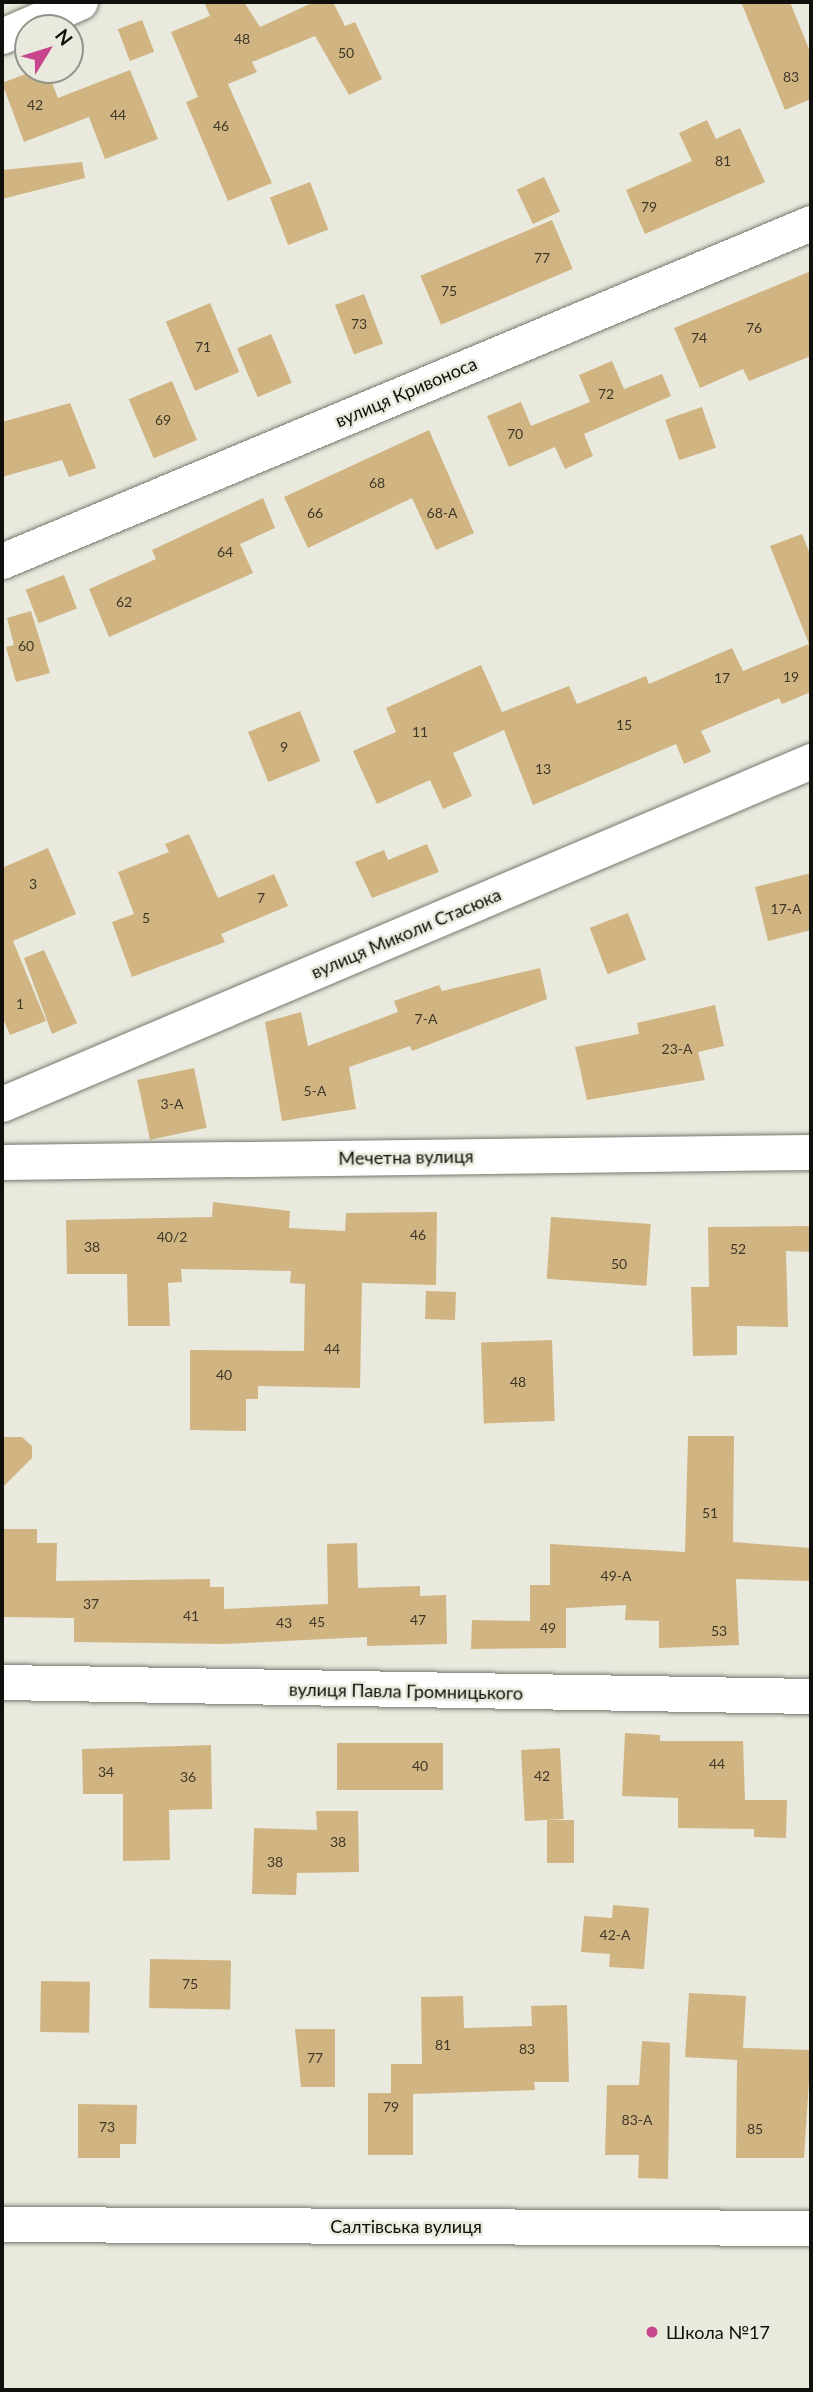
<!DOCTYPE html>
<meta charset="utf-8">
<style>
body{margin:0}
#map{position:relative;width:813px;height:2392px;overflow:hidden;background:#e9e9de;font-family:Lato,sans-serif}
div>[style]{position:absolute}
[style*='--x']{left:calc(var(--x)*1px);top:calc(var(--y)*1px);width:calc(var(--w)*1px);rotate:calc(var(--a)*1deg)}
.building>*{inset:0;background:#d0b582;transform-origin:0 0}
.roads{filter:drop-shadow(0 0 2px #78786e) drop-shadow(0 0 2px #78786e)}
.minor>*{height:35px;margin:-17.5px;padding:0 17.5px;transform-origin:17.5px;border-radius:17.5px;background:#fff}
.dots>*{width:19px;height:19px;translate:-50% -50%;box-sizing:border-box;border:4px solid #e9e9de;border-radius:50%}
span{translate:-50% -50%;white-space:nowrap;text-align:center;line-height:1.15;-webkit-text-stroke:5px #e9e9de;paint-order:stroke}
.number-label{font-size:14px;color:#3f3829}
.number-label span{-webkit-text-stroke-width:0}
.street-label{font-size:18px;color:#0f0f0b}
.poi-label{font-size:18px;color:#0f0f0b}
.left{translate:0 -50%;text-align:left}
.frame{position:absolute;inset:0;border:4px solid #0f0f0b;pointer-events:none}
.north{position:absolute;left:14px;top:14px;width:70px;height:70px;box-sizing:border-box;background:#e9e9de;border:2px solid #92928a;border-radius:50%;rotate:52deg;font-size:19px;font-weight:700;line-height:28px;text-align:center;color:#0f0f0b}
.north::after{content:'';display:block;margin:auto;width:24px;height:32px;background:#c7458c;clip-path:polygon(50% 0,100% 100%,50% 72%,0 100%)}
</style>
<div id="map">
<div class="building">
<i style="clip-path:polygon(204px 2px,244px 2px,260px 27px,314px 2px,333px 2px,345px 26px,355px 22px,382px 79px,349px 95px,315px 36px,252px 62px,257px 72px,228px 84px,272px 183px,228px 201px,186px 102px,198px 97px,171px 32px,210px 16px)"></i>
<i style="clip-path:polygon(741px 2px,790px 2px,811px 54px,811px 99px,785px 110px)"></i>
<i style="left:142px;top:20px;width:34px;height:26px;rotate:69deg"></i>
<i style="clip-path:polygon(36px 70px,47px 70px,58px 98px,130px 70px,158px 139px,105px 159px,89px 117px,24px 142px,2px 83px)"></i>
<i style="clip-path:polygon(707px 120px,716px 139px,740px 128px,765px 182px,645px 234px,626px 190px,692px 161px,679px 133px)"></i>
<i style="clip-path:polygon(82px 162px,85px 178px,2px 199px,2px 170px)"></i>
<i style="left:544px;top:177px;width:38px;height:30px;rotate:65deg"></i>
<i style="left:310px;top:182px;width:51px;height:43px;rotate:69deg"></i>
<i style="left:552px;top:220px;width:53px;height:143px;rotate:67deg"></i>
<i style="clip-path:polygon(811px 271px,811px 356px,749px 381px,743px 369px,700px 388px,674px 328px)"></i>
<i style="left:364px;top:294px;width:53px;height:31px;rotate:69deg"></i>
<i style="left:210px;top:303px;width:75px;height:48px;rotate:67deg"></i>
<i style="left:271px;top:334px;width:53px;height:37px;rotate:67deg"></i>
<i style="clip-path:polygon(612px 361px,624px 389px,662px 374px,671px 396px,584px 434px,593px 456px,565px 469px,555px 447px,509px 467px,487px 416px,521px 402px,531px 426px,590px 402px,579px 375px)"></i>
<i style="left:172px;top:381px;width:64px;height:47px;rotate:67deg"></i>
<i style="clip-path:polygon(70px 403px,96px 468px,69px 477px,62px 460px,2px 477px,2px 422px)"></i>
<i style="left:702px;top:407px;width:43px;height:39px;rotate:71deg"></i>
<i style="clip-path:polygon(429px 430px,474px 533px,436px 550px,412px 498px,308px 548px,284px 497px)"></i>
<i style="clip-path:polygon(263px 498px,275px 528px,240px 544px,253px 573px,109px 637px,89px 589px,156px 559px,152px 550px)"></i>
<i style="clip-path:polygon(802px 534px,811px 557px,811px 692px,782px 704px,779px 698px,701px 731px,711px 752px,684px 764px,676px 744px,533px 805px,504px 730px,453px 753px,472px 796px,443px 809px,430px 780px,377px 804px,353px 751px,396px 732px,386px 708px,481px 665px,502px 712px,569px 686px,577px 704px,646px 676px,649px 684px,732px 648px,743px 671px,809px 644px,770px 546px)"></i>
<i style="left:64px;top:575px;width:36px;height:41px;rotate:69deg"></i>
<i style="clip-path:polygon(31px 611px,50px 673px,16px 682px,6px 647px,14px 645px,7px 618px)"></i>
<i style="left:300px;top:711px;width:54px;height:56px;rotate:68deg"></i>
<i style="clip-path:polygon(189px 834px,218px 898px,274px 874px,288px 906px,221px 934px,225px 942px,132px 977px,112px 922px,134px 914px,118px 872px,169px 852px,165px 844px)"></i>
<i style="clip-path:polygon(427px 844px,439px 872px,372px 898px,355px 862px,384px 850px,388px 860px)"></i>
<i style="clip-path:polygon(48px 848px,76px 914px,13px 941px,46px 1021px,10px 1035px,2px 1016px,2px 868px)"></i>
<i style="clip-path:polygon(811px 873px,811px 930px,768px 941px,755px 887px)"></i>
<i style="left:628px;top:913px;width:50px;height:41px;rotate:69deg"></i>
<i style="clip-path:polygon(44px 950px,77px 1023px,52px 1034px,24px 958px)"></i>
<i style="clip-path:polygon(540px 968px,547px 999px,412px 1051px,410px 1046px,349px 1067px,356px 1109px,282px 1121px,265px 1022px,301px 1012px,308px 1046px,398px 1012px,394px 1001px,439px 985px,442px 991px)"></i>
<i style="clip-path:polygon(715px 1005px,724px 1046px,698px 1052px,705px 1080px,587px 1100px,575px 1047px,639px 1034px,637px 1023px)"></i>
<i style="left:194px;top:1068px;width:61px;height:58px;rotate:78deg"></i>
<i style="clip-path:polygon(213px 1202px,290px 1211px,289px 1228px,345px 1231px,346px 1213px,437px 1212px,436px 1285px,362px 1283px,360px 1388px,258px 1386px,258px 1399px,246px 1399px,246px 1431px,190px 1430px,190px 1350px,304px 1351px,305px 1284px,290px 1283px,291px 1271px,181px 1269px,182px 1282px,168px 1283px,170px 1326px,128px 1326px,127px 1274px,67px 1274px,66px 1220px,212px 1217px)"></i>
<i style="left:551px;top:1217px;width:100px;height:62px;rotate:4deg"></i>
<i style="clip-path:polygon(811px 1226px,811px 1252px,786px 1251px,788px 1327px,737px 1326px,737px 1355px,693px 1356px,691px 1287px,709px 1287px,708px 1227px)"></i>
<i style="left:426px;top:1291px;width:30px;height:28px;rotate:2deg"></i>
<i style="left:552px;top:1340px;width:81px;height:71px;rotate:88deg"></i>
<i style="clip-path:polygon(688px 1436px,734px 1436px,733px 1542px,811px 1548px,811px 1581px,736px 1579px,739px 1645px,659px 1648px,659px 1621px,625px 1620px,626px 1605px,566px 1608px,566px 1648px,471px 1649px,472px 1620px,530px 1621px,530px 1585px,550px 1585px,550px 1544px,685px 1552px)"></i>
<i style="clip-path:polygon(2px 1437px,22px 1437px,32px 1446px,32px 1458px,2px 1488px)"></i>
<i style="clip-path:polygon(2px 1529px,37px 1529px,37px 1543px,57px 1543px,56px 1581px,210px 1579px,210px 1587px,224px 1587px,224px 1609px,328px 1604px,327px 1544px,357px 1543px,358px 1588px,420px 1586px,420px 1596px,446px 1595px,447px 1644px,367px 1646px,367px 1637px,224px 1644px,74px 1642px,74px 1618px,2px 1617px)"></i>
<i style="clip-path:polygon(625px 1733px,660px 1735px,660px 1741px,743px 1741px,745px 1800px,787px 1800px,786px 1838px,754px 1837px,754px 1829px,678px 1828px,678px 1798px,622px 1796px)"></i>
<i style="left:443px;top:1743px;width:47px;height:106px;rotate:90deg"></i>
<i style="clip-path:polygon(211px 1745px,212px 1809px,169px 1810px,170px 1860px,123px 1861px,123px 1794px,83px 1794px,82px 1749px)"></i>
<i style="left:560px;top:1748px;width:71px;height:39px;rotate:87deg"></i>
<i style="clip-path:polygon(316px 1811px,358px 1811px,359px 1872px,297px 1873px,296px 1895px,252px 1894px,254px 1828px,317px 1830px)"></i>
<i style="left:547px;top:1820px;width:27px;height:43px"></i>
<i style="clip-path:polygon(613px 1905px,649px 1908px,644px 1969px,609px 1967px,610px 1954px,581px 1952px,584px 1916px,612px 1918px)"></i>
<i style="left:150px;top:1959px;width:81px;height:49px;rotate:1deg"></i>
<i style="left:41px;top:1981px;width:49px;height:51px;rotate:1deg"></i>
<i style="clip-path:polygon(689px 1993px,746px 1996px,743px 2048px,811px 2050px,804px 2158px,736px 2158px,737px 2060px,685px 2057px)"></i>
<i style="clip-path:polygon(463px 1996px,464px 2028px,532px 2026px,531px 2006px,567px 2005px,569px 2082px,534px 2082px,535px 2090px,413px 2094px,413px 2155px,368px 2155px,368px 2093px,391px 2093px,391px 2064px,422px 2064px,421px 1997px)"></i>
<i style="clip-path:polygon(295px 2029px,335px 2029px,335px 2087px,301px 2087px)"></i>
<i style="clip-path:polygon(642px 2041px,670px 2043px,668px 2179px,638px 2178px,639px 2155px,605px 2155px,607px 2085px,639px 2085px)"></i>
<i style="clip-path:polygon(78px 2104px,137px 2105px,136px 2144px,120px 2144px,120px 2158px,78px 2158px)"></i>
</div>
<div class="roads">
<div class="minor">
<i style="--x:2;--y:36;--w:85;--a:-23.6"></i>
<i style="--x:2;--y:561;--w:877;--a:-22.68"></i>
<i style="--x:2;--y:1104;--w:879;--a:-22.98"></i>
<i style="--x:2;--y:1162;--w:809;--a:-0.71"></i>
<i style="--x:2;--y:1682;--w:809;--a:0.99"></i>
<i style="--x:2;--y:2224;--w:809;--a:0.28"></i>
</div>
</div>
<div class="dots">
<i style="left:652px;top:2332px;background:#c7458c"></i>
</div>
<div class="number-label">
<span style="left:242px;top:39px">48</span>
<span style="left:346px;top:53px">50</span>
<span style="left:791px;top:77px">83</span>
<span style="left:35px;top:105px">42</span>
<span style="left:118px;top:115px">44</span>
<span style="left:221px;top:126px">46</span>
<span style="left:723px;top:161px">81</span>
<span style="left:649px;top:207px">79</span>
<span style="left:542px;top:258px">77</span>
<span style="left:449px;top:291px">75</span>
<span style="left:359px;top:324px">73</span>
<span style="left:754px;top:328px">76</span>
<span style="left:699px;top:338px">74</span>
<span style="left:203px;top:347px">71</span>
<span style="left:606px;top:394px">72</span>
<span style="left:163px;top:420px">69</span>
<span style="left:515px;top:434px">70</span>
<span style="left:377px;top:483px">68</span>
<span style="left:315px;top:513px">66</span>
<span style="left:442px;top:513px">68-А</span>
<span style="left:225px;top:552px">64</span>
<span style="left:124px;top:602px">62</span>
<span style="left:26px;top:646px">60</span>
<span style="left:791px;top:677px">19</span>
<span style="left:722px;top:678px">17</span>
<span style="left:624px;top:725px">15</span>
<span style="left:420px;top:732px">11</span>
<span style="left:284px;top:747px">9</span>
<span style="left:543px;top:769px">13</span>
<span style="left:33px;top:884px">3</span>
<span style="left:261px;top:898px">7</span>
<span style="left:786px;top:909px">17-А</span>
<span style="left:146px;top:918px">5</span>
<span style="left:20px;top:1004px">1</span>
<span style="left:426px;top:1019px">7-А</span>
<span style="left:677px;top:1049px">23-А</span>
<span style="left:315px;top:1091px">5-А</span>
<span style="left:172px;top:1104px">3-А</span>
<span style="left:418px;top:1235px">46</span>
<span style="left:172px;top:1237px">40/2</span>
<span style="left:92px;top:1247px">38</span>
<span style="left:738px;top:1249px">52</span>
<span style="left:619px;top:1264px">50</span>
<span style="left:332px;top:1349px">44</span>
<span style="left:224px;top:1375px">40</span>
<span style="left:518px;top:1382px">48</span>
<span style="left:710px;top:1513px">51</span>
<span style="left:616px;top:1576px">49-А</span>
<span style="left:91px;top:1604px">37</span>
<span style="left:191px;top:1616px">41</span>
<span style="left:418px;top:1620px">47</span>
<span style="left:317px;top:1622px">45</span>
<span style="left:284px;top:1623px">43</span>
<span style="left:548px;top:1628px">49</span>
<span style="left:719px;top:1631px">53</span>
<span style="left:717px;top:1764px">44</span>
<span style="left:420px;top:1766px">40</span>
<span style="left:106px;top:1772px">34</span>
<span style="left:542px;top:1776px">42</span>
<span style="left:188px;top:1777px">36</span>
<span style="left:338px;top:1842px">38</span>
<span style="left:275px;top:1862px">38</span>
<span style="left:615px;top:1935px">42-А</span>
<span style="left:190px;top:1984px">75</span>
<span style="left:443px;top:2045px">81</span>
<span style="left:527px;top:2049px">83</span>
<span style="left:315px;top:2058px">77</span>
<span style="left:391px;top:2107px">79</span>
<span style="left:637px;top:2120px">83-А</span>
<span style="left:107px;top:2127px">73</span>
<span style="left:755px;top:2129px">85</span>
</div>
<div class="street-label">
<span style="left:406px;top:392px;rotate:-23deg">вулиця Кривоноса</span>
<span style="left:406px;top:933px;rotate:-23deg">вулиця Миколи Стасюка</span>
<span style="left:406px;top:1157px;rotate:-1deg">Мечетна вулиця</span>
<span style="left:406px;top:1691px;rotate:1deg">вулиця Павла Громницького</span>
<span style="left:406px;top:2226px">Салтівська вулиця</span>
</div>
<div class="poi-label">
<span class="left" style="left:666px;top:2332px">Школа №17</span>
</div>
<div class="frame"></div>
<div class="north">N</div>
</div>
